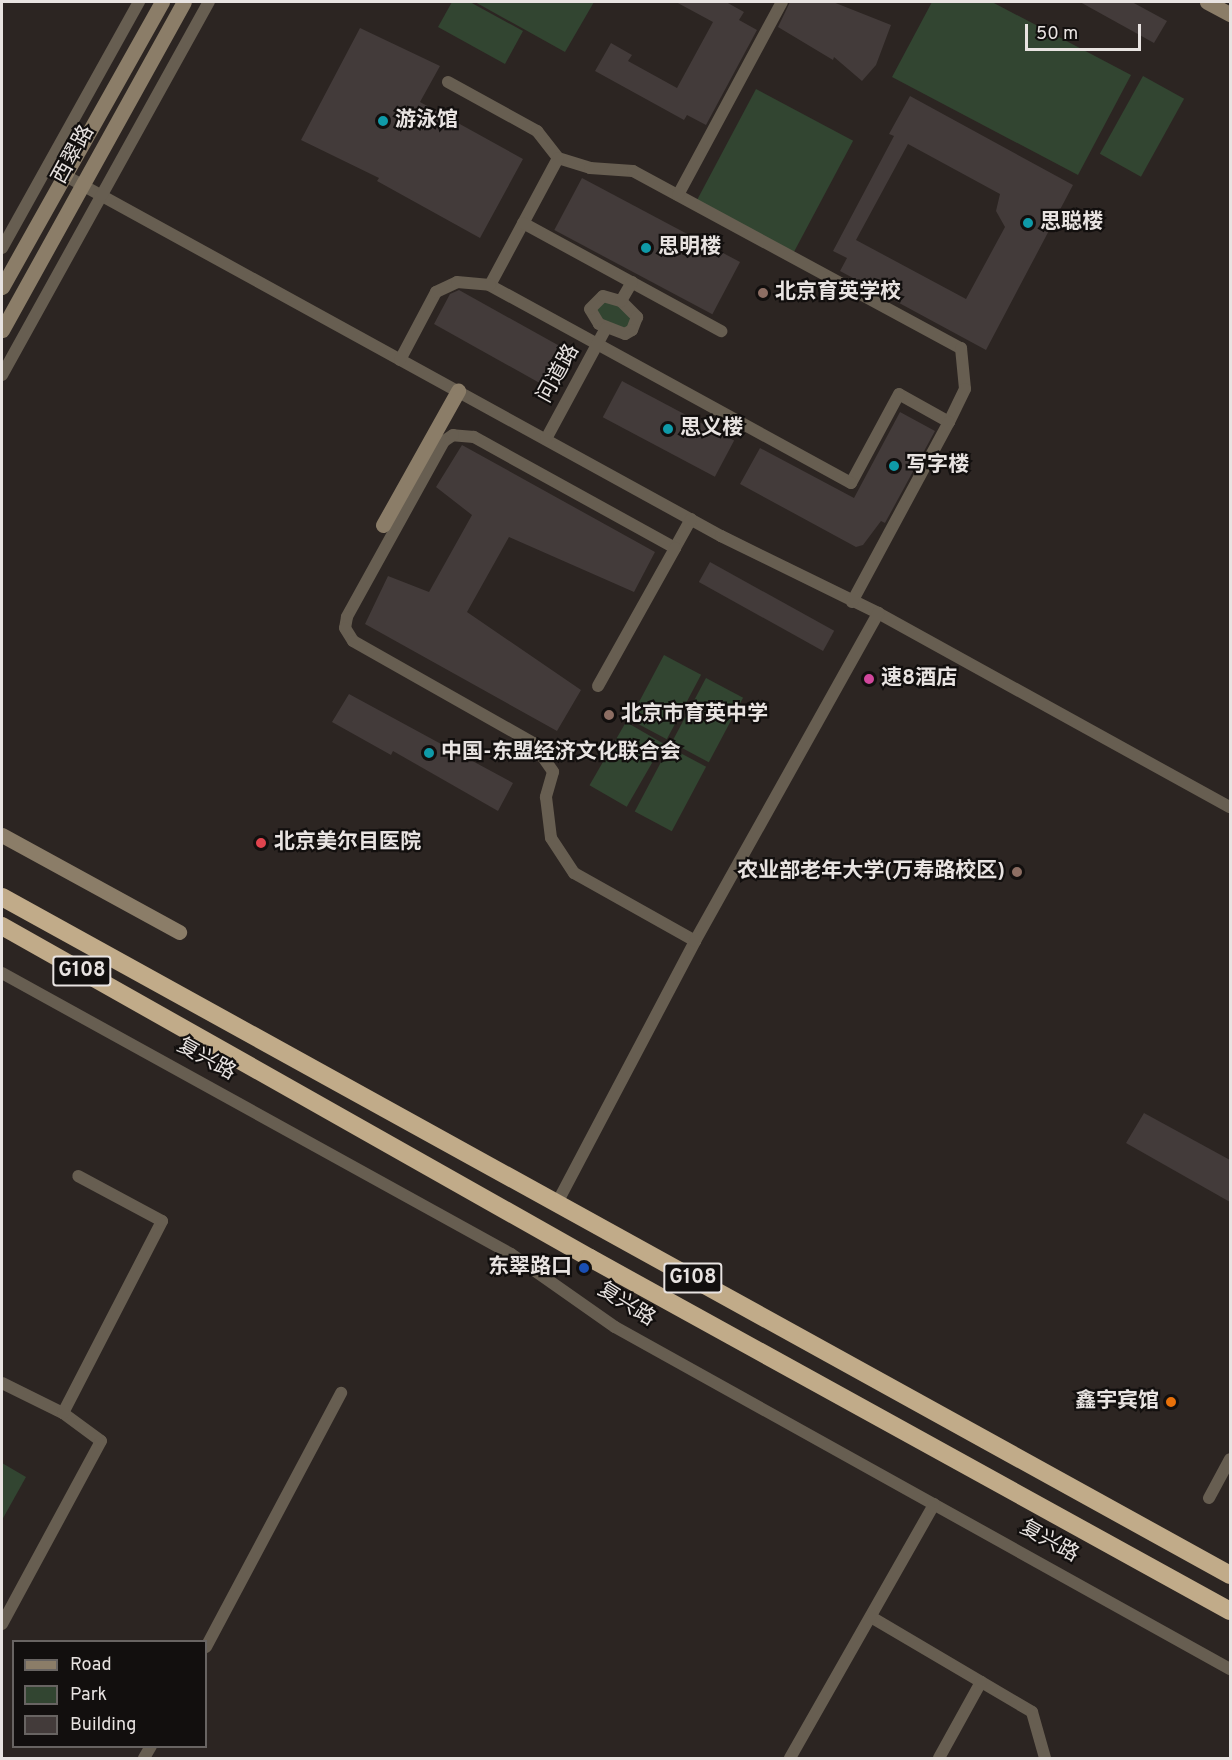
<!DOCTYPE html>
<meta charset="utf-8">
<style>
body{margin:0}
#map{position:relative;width:1232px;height:1760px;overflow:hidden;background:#2c2522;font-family:Overpass,"Noto Sans SC",sans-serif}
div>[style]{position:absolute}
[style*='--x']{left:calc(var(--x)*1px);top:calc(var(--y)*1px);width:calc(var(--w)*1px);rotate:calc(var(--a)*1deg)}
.green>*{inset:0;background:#324531;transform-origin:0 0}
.building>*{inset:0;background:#433b3a;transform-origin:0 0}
.street>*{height:12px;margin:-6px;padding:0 6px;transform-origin:6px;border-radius:6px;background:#675e51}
.secondary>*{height:15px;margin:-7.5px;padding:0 7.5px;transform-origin:7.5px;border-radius:7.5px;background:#8b7d68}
.highway>*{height:18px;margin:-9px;padding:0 9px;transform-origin:9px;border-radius:9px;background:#c1ab89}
.dots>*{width:16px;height:16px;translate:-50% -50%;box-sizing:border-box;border:3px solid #120f0e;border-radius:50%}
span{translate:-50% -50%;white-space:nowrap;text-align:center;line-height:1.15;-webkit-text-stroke:4.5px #120f0e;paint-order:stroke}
.shield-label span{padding:2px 4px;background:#120f0e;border:2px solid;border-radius:4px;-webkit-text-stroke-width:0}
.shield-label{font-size:20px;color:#e8e3e1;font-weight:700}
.poi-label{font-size:21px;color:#e8e3e1;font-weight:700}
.left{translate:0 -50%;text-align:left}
.right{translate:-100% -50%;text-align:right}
.street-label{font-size:21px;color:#e8e3e1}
.frame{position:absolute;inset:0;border:3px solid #e8e3e1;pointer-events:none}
.legend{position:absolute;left:12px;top:1640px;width:195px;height:108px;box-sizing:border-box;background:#120f0e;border:2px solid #686462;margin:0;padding:8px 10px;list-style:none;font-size:18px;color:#e8e3e1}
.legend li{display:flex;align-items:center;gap:12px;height:30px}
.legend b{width:30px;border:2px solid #686462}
.scale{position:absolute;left:1025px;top:24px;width:116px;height:27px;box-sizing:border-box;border:3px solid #e8e3e1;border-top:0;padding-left:8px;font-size:18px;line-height:21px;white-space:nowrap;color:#e8e3e1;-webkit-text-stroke:4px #120f0e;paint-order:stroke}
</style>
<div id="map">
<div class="green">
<i style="clip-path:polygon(452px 2px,470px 2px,523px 31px,505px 64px,438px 27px)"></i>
<i style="clip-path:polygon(475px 2px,594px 2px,565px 52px)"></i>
<i style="clip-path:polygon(932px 2px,992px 2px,1131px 75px,1078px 175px,892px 77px)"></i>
<i style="left:1143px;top:76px;width:47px;height:89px;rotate:29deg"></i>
<i style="left:756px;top:89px;width:110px;height:127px;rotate:28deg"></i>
<i style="clip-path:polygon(601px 298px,630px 311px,631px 330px,603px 325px,593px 307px)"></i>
<i style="left:664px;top:655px;width:42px;height:73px;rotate:28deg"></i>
<i style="left:706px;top:678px;width:42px;height:73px;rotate:28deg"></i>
<i style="left:626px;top:722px;width:43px;height:73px;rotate:30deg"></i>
<i style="left:669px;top:747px;width:42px;height:73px;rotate:28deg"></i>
<i style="clip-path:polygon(2px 1463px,26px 1477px,2px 1520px)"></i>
</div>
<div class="building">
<i style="clip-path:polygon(676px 2px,726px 2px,744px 12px,739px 20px,757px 30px,706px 125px,687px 115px,684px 120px,595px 71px,611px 43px,632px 55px,628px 61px,677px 88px,713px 22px)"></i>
<i style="clip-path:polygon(790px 2px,833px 2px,891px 25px,876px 65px,862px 81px,834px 57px,833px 60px,778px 27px)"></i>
<i style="clip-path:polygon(1080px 2px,1132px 2px,1167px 21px,1154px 43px)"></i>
<i style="clip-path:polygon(360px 28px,440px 66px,420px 102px,523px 159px,480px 238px,377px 181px,379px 178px,301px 140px)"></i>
<i style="clip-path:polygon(evenodd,910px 96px,1073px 185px,986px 350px,840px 271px,847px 258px,833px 251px,894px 136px,889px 134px,910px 96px,908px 144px,1000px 194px,996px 211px,1005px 227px,966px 299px,856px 240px,908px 144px)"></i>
<i style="left:582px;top:178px;width:179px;height:59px;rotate:28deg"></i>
<i style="clip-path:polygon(459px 290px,565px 349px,545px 386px,434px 324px,450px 294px)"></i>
<i style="left:622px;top:381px;width:127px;height:41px;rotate:28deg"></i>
<i style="clip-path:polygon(900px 412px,935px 431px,885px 523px,881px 521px,863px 545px,856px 547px,740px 484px,760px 448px,854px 498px)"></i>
<i style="clip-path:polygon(462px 445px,655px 552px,634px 592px,509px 537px,467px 612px,581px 690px,557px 731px,365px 624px,388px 576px,429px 592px,472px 515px,436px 487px)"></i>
<i style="left:710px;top:562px;width:142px;height:23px;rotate:29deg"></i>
<i style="clip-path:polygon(349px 694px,513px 783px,498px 811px,393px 751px,391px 755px,332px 722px)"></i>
<i style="clip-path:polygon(1144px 1113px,1230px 1160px,1230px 1202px,1126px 1143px)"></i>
</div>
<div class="street">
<i style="--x:448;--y:82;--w:102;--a:28.8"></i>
<i style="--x:537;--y:131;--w:34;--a:52"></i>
<i style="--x:558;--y:158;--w:34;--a:17"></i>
<i style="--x:590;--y:168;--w:43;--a:4"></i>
<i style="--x:633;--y:171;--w:373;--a:28.4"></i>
<i style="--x:961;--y:348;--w:41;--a:84.4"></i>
<i style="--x:965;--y:389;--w:37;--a:116"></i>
<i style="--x:949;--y:422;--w:57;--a:-150.8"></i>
<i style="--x:899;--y:394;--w:101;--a:118.3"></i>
<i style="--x:851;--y:483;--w:412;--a:-151.3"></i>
<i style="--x:490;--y:285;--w:144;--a:-61.8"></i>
<i style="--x:64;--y:175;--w:750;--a:28.79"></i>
<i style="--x:721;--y:536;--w:175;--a:26.1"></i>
<i style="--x:878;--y:613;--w:402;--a:28.9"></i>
<i style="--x:678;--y:195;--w:219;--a:-61.7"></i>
<i style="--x:523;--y:223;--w:226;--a:28.6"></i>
<i style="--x:2;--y:248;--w:282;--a:-60.9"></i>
<i style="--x:621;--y:301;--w:23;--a:45"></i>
<i style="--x:637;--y:317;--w:14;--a:111"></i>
<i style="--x:632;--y:330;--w:8;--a:150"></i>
<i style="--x:625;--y:334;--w:28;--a:-159"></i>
<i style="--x:599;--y:324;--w:17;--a:-121"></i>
<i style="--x:590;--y:309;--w:18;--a:-45"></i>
<i style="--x:603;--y:296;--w:19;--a:16"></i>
<i style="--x:621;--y:301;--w:22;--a:-60"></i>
<i style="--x:400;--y:360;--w:77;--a:-62.1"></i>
<i style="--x:436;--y:292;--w:23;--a:-25"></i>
<i style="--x:457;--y:282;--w:33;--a:5"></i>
<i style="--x:2;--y:375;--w:427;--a:-61"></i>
<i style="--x:546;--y:439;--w:126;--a:-61.6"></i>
<i style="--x:691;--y:519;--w:33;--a:119"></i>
<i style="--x:675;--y:548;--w:230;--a:-151.1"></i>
<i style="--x:474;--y:437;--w:21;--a:-175"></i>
<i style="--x:453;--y:435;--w:11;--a:146"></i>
<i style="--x:444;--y:441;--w:201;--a:118.9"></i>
<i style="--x:347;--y:617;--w:11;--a:100"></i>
<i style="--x:345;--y:628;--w:15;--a:58"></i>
<i style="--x:353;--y:641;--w:207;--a:29.5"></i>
<i style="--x:533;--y:743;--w:35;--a:55"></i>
<i style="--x:553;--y:772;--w:26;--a:106"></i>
<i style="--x:546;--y:797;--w:41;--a:83"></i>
<i style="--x:551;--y:838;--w:42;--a:56.7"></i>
<i style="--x:574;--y:873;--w:139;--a:29.3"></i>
<i style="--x:852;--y:602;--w:204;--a:-61.7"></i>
<i style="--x:598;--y:686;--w:158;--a:-60.8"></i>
<i style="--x:2;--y:973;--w:581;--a:28.9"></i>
<i style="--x:511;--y:1254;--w:127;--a:35.1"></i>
<i style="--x:615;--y:1327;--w:704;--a:29.08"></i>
<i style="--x:557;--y:1203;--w:296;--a:-62.2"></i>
<i style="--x:695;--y:941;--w:376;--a:-60.8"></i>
<i style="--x:2;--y:1383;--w:68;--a:26.2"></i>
<i style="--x:63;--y:1413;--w:47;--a:36.4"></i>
<i style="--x:101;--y:1441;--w:208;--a:118.4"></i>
<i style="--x:63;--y:1413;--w:216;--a:-62.7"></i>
<i style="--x:162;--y:1221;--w:95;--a:-151.8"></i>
<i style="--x:1209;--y:1498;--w:44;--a:-61.7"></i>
<i style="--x:871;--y:1617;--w:187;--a:30.5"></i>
<i style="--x:1032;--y:1712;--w:48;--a:74.2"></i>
<i style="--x:206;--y:1647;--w:288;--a:-62"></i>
<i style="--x:144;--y:1758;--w:14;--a:-60"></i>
<i style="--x:790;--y:1758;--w:292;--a:-60.4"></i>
<i style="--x:939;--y:1758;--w:87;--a:-61.1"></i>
</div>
<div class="secondary">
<i style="--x:1207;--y:2;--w:26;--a:28"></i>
<i style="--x:2;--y:287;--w:327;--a:-60.7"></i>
<i style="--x:2;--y:330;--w:375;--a:-61"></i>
<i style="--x:383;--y:525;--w:154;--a:-60.8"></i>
<i style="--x:2;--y:835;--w:202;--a:28.7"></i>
</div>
<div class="highway">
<i style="--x:2;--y:897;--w:1403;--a:28.9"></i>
<i style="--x:2;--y:926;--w:675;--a:29.45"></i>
<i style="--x:590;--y:1258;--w:731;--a:28.88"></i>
</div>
<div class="dots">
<i style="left:383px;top:121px;background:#0f9aa8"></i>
<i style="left:1028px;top:223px;background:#0f9aa8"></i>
<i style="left:646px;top:248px;background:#0f9aa8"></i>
<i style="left:763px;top:293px;background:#8d6e63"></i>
<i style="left:668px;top:429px;background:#0f9aa8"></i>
<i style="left:894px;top:466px;background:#0f9aa8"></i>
<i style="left:869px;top:679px;background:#d1479c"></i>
<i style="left:609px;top:715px;background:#8d6e63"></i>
<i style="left:429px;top:753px;background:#0f9aa8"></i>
<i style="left:261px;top:843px;background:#e0444e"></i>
<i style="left:1017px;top:872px;background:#8d6e63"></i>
<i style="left:584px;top:1268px;background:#1a4fb4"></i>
<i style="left:1171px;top:1402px;background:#e8710a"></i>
</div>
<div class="shield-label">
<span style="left:82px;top:971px">G108</span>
<span style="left:693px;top:1278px">G108</span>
</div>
<div class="poi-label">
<span class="left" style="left:395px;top:121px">游泳馆</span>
<span class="left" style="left:1040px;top:223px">思聪楼</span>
<span class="left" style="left:658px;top:248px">思明楼</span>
<span class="left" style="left:775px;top:293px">北京育英学校</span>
<span class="left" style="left:680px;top:429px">思义楼</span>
<span class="left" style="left:906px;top:466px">写字楼</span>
<span class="left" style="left:881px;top:679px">速8酒店</span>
<span class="left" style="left:621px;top:715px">北京市育英中学</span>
<span class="left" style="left:441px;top:753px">中国-东盟经济文化联合会</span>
<span class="left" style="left:274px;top:843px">北京美尔目医院</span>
<span class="right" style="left:1005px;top:872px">农业部老年大学(万寿路校区)</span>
<span class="right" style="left:572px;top:1268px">东翠路口</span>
<span class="right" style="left:1159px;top:1402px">鑫宇宾馆</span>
</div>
<div class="street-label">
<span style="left:74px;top:155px;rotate:-61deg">西翠路</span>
<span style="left:559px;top:374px;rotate:-61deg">问道路</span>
<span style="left:206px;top:1060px;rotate:29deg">复兴路</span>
<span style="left:626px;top:1305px;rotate:32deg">复兴路</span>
<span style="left:1049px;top:1542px;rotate:29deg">复兴路</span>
</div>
<div class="frame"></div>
<ul class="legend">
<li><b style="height:8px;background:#8b7d68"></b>Road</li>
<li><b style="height:16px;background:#324531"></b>Park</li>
<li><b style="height:16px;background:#433b3a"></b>Building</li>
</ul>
<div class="scale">50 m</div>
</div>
